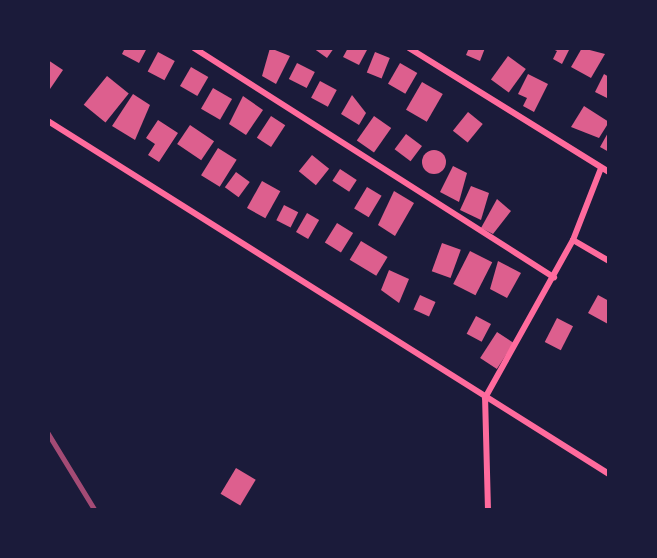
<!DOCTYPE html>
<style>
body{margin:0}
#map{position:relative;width:657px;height:558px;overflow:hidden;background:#1b1b3a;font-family:"Noto Sans",sans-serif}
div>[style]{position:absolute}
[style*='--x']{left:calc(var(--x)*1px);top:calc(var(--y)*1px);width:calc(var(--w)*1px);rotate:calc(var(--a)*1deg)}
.building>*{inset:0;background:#dd5f8e;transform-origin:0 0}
.round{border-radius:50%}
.minor>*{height:6px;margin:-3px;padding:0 3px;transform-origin:3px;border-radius:3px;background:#ff6b9d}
.rail>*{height:4.5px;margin:-2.25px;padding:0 2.25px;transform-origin:2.25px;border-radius:2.25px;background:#a44b75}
span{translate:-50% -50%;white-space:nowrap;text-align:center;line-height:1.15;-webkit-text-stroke:4.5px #1b1b3a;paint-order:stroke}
.frame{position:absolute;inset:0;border:50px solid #1b1b3a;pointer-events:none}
</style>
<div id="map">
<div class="building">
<i style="clip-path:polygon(125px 48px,147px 48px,139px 63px,122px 54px)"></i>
<i style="clip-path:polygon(270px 48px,290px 56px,276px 84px,262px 76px)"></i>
<i style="clip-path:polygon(313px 48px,334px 48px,327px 58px)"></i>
<i style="clip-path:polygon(348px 48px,368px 48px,359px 65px,343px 57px)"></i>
<i style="clip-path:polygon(469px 48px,485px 48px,480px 61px,466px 55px)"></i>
<i style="clip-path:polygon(550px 48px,570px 48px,562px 64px,553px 59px,557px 51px)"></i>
<i style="clip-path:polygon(582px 48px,605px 54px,591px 78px,571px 67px)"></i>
<i style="left:158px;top:52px;width:19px;height:22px;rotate:28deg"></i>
<i style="left:375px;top:52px;width:16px;height:22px;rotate:22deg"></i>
<i style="left:508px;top:56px;width:22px;height:29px;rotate:36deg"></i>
<i style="clip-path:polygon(48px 60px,63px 70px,50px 89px,48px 87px)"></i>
<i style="left:297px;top:63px;width:20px;height:18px;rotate:27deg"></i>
<i style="left:400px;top:63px;width:20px;height:24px;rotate:30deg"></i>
<i style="left:191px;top:67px;width:20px;height:22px;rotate:30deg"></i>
<i style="clip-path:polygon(528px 74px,548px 84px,534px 112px,523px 106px,527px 98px,518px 94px)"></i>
<i style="clip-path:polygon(604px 74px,609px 77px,609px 99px,595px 92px)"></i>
<i style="left:107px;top:76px;width:28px;height:37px;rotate:39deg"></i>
<i style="left:320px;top:81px;width:19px;height:19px;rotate:28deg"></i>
<i style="left:422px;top:82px;width:24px;height:32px;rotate:30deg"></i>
<i style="left:213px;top:88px;width:22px;height:24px;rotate:30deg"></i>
<i style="clip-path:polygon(133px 94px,150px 105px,135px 140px,112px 126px)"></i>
<i style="clip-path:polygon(352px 95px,366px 113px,359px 125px,341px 114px)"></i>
<i style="clip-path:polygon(243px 96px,263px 110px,246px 135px,229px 124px)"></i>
<i style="clip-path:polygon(584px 106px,609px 122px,599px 138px,571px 127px)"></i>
<i style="left:468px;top:112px;width:19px;height:24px;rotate:39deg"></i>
<i style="left:271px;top:116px;width:17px;height:26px;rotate:33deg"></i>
<i style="left:374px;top:116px;width:21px;height:30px;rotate:35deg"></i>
<i style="clip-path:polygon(158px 120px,178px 133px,159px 162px,148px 155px,155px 144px,146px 138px)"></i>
<i style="left:190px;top:125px;width:29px;height:23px;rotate:34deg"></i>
<i style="clip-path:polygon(609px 131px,609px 152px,600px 147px)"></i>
<i style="left:406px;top:134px;width:20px;height:19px;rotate:37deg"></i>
<i style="left:218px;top:148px;width:22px;height:32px;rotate:32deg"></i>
<i class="round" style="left:422px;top:150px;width:24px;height:24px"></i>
<i style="left:312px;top:155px;width:22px;height:21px;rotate:39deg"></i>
<i style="clip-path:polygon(453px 166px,467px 173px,459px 202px,440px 192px)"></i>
<i style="left:340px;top:169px;width:20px;height:14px;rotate:33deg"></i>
<i style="left:236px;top:172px;width:17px;height:19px;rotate:36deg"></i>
<i style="left:262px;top:181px;width:21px;height:31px;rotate:29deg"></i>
<i style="clip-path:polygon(471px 186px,489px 193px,481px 220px,460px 210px)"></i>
<i style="left:367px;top:187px;width:17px;height:25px;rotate:31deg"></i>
<i style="clip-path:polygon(394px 191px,414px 203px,395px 236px,378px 225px)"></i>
<i style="clip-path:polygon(497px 199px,511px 211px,493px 234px,481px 228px)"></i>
<i style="left:284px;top:205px;width:16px;height:17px;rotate:27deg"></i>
<i style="left:307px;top:213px;width:14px;height:22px;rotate:30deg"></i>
<i style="left:337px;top:223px;width:19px;height:23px;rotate:32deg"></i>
<i style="left:361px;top:241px;width:31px;height:22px;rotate:31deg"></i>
<i style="left:442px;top:243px;width:20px;height:30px;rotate:20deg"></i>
<i style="left:470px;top:251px;width:25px;height:37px;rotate:27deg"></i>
<i style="clip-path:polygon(498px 261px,521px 273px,507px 298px,490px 289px)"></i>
<i style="clip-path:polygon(389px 270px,409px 279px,399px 303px,381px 290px)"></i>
<i style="left:420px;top:295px;width:17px;height:16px;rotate:24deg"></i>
<i style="clip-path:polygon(598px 295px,609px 301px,608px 324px,588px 313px)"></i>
<i style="left:476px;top:316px;width:17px;height:20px;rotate:28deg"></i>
<i style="left:557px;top:318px;width:18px;height:27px;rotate:27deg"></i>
<i style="left:497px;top:332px;width:20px;height:31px;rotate:33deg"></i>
<i style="left:236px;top:468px;width:23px;height:30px;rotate:31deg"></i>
</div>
<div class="minor">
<i style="--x:194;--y:48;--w:427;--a:32.5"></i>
<i style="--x:409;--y:48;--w:235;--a:31.8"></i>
<i style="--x:48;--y:121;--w:663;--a:32.18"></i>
<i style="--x:573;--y:240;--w:77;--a:-68.7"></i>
<i style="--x:488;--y:510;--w:112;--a:-91.5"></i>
<i style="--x:485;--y:398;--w:181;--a:-60.9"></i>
<i style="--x:573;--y:240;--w:42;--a:30.3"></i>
</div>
<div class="rail">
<i style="--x:48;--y:433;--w:90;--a:58.6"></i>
</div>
<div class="frame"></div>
</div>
